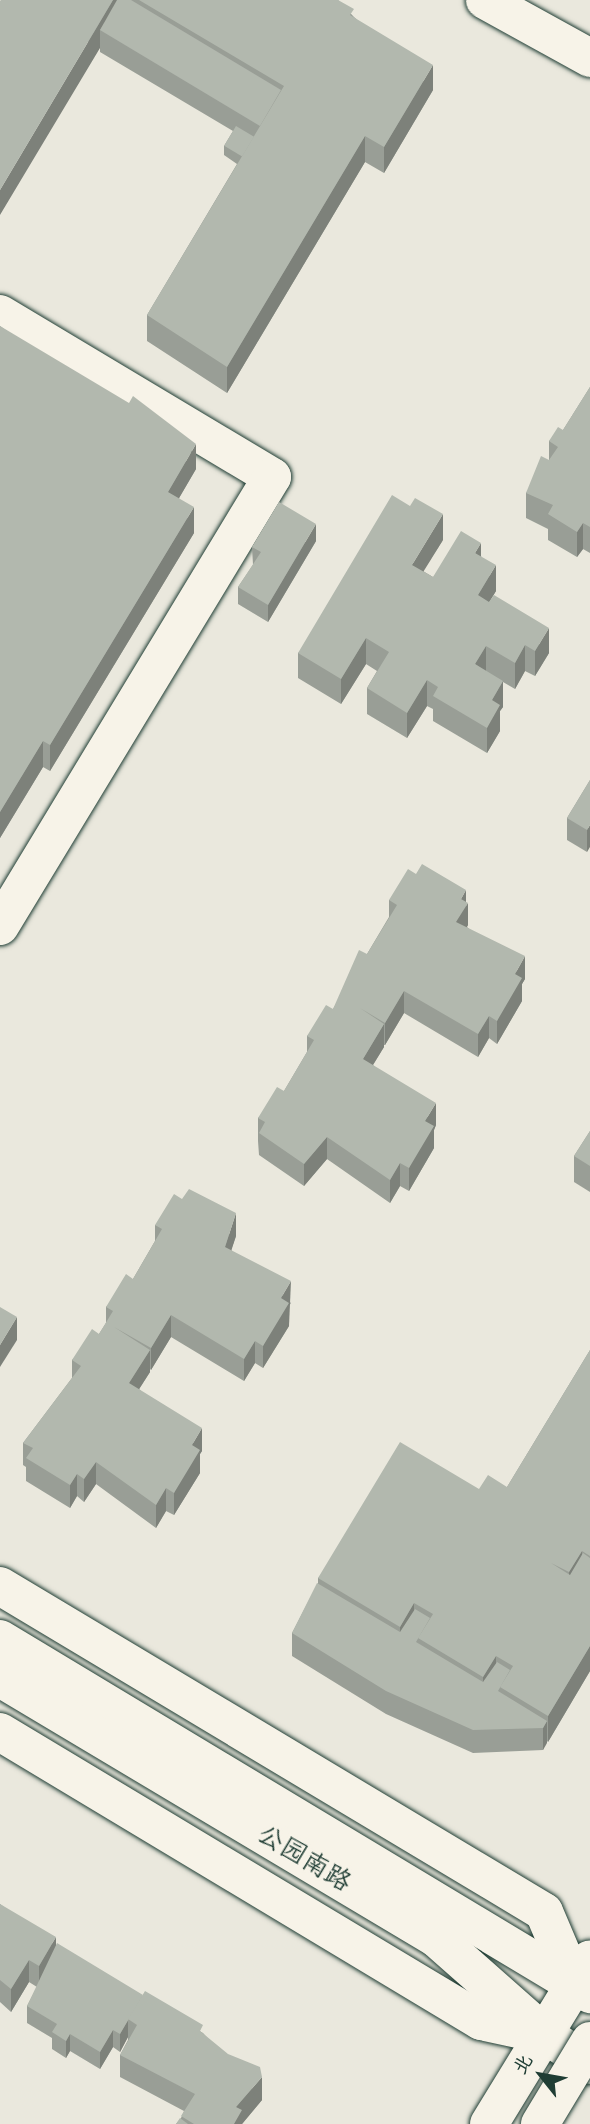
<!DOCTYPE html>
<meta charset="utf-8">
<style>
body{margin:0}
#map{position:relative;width:590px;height:2124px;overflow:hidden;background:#eae8dd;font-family:"Comic Neue","LXGW WenKai TC",sans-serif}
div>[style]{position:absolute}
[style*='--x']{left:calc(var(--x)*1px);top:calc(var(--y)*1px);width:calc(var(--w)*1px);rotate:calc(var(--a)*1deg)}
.roads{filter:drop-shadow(0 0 2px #1f3d34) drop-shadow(0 0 2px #1f3d34)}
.street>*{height:38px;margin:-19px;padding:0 19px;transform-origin:19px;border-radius:19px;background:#f7f3e8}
.secondary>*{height:38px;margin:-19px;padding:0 19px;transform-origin:19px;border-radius:19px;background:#f7f3e8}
.bridges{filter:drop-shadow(0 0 2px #1f3d34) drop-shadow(0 0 2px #1f3d34)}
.highway-bridge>*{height:38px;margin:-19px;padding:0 19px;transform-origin:19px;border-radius:19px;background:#f7f3e8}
.wall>*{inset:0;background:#999e96}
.shaded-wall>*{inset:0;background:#7d817a}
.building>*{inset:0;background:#b2b8ae;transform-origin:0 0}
span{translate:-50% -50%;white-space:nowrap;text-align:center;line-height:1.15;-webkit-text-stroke:5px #f7f3e8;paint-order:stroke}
.street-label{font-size:26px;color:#1f3d34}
.north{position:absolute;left:506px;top:2040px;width:70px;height:70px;-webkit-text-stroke:5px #f7f3e8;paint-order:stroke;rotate:301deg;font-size:19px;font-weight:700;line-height:28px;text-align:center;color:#1f3d34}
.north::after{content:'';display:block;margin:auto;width:24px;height:32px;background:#1f3d34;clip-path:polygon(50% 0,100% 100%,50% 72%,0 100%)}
</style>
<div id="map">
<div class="roads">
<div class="street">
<i style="--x:485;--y:0;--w:120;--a:28.9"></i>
<i style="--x:0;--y:314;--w:317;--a:30.9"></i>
<i style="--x:272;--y:477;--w:525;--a:121.21"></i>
<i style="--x:0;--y:1586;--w:634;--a:30.93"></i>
<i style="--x:544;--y:1912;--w:79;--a:67"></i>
<i style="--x:0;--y:1732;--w:561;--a:31"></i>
<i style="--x:481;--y:2021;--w:66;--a:12.2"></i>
</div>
<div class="secondary">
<i style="--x:0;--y:1639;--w:689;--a:31.04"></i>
<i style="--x:0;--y:1678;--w:508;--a:30.81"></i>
<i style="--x:436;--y:1938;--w:147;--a:41.4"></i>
<i style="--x:546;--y:2035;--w:53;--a:34.3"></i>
<i style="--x:489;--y:2124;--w:193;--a:-58.5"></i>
</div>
</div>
<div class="bridges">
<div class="highway-bridge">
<i style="--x:540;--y:2124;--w:97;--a:-58.9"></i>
</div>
</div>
<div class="wall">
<i style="clip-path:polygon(1px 0,338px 0,354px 17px,433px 90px,384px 173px,365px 162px,227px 393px,147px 341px,147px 315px,237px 164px,224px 155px,224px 146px,233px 131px,100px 52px,100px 48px)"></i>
<i style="clip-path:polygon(0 326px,196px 469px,179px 498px,194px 533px,50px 771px,43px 767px,0 838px)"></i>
<i style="clip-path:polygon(590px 387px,590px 553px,583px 549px,577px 557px,548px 540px,548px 529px,526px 518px,526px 493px,549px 460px,549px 441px,563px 430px)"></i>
<i style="clip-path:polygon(443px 540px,423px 571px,433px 577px,481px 556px,496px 591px,489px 602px,549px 653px,535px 676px,525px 671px,515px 689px,503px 682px,503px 707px,500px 711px,500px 731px,487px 753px,433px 721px,433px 709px,427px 706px,407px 738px,367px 714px,367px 688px,377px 671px,366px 664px,341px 704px,298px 678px,298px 653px)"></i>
<i style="clip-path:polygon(316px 541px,268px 622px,238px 604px,238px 587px,253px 565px,252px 547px)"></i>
<i style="clip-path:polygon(590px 780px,587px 852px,567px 840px,567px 818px)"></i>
<i style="clip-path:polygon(389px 900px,466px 902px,468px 925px,467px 927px,525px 979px,522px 984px,522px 1001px,497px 1044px,489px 1038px,478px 1057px,404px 1013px,385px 1045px,384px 1045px,384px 1047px,373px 1065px,436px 1125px,434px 1130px,434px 1148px,409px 1191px,400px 1186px,390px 1203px,327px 1159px,304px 1186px,259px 1155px,258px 1141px,258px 1118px,284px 1091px,307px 1052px,307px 1036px,333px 1009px,367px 954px,389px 917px)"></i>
<i style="clip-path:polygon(590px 1131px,590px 1192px,574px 1182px,574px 1156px)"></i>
<i style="clip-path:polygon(155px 1225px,236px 1236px,231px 1250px,291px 1303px,289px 1306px,289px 1326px,263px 1368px,255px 1363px,244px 1381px,171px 1337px,151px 1370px,150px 1369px,150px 1372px,139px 1389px,202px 1451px,200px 1454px,200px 1473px,174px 1515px,166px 1511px,156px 1528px,96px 1484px,84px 1502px,77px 1496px,70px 1508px,26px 1481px,26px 1467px,23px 1465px,23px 1443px,72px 1378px,72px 1360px,99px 1334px,106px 1323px,106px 1307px,133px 1279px,155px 1241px)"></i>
<i style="clip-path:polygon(590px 1350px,590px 1671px,548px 1742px,547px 1741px,543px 1750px,473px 1753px,386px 1714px,292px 1656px,292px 1633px,318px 1583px,318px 1578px,479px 1489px,507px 1487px)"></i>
<i style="clip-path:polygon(0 1904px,56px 1946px,203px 2033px,262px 2100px,242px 2124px,176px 2124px,181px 2118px,184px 2111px,120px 2077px,120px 2055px,128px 2040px,128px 2037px,120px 2052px,113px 2047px,100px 2069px,70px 2051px,66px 2058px,52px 2049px,52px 2038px,27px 2023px,27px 2006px,37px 1987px,29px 1982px,11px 2012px,0 2002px)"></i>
</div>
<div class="shaded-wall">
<i style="clip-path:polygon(113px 0,120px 0,100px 30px,100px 48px,0 215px,0 190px)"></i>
<i style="clip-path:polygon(433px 65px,433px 90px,384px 173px,384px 147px)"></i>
<i style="clip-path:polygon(365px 136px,365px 162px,227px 393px,227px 367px)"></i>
<i style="clip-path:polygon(196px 444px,196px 469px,168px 517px,168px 492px)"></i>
<i style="clip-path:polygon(194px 507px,194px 533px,50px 771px,50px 745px)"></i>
<i style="clip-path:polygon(443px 514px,443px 540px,412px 590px,412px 565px)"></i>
<i style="clip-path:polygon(583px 523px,583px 549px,577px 557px,577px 532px)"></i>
<i style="clip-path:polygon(316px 524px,316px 541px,268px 622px,268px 605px)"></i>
<i style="clip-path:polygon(481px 543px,481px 568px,475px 553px)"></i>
<i style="clip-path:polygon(496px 565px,496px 591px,478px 621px,478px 595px)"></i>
<i style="clip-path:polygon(549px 628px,549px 653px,535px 676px,535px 651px)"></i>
<i style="clip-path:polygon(366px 638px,366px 664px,341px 704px,341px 679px)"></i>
<i style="clip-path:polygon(525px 645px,525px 671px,515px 689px,515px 663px)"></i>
<i style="clip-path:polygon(486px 646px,486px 672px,475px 664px)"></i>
<i style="clip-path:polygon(427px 680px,427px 706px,407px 738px,407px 713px)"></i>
<i style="clip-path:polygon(503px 681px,503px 707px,500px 711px,500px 731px,487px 753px,487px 728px,492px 700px)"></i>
<i style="clip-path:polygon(43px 741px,43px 767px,0 838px,0 812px)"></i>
<i style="clip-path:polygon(590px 825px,590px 847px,587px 852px,587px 830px)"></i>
<i style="clip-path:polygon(466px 890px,466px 906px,468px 903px,468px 925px,456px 944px,456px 922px,461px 899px)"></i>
<i style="clip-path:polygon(525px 956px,525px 979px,522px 984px,522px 1001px,497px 1044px,497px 1021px,515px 974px)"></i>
<i style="clip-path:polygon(404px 991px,404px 1013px,385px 1045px,385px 1023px)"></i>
<i style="clip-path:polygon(489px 1016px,489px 1038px,478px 1057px,478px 1034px)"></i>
<i style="clip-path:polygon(384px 1024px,384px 1047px,363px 1081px,363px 1059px)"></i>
<i style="clip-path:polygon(436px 1103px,436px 1125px,434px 1130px,434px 1148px,409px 1191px,409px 1168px,425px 1121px)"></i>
<i style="clip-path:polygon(327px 1137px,327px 1159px,304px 1186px,304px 1164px)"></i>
<i style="clip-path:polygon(400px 1163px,400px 1186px,390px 1203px,390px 1180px)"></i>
<i style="clip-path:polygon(236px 1213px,236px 1236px,225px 1270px,225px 1247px)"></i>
<i style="clip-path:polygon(291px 1281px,289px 1326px,263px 1368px,263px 1346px,281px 1298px)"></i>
<i style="clip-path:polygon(171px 1315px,171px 1337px,151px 1370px,151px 1348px)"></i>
<i style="clip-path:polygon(17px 1317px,17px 1340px,0 1367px,0 1345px)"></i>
<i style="clip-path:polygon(255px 1341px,255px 1363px,244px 1381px,244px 1359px)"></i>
<i style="clip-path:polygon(150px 1350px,150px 1372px,129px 1405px,129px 1383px)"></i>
<i style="clip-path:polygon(202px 1428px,202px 1451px,200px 1454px,200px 1473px,174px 1515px,174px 1493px,192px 1445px)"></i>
<i style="clip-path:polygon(96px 1462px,96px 1484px,84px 1502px,84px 1479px)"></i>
<i style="clip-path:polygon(77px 1474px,77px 1496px,70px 1508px,70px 1485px)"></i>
<i style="clip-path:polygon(166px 1488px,166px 1511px,156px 1528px,156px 1505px)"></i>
<i style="clip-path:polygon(582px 1551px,582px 1577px,569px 1598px,569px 1572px)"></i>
<i style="clip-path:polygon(414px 1603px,414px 1629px,400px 1653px,400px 1627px)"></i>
<i style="clip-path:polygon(590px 1646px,590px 1671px,548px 1742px,548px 1716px)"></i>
<i style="clip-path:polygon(496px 1656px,496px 1682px,483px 1703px,483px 1677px)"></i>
<i style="clip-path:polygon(547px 1721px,547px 1743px,543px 1750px,543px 1728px)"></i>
<i style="clip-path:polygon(56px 1937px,56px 1960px,39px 1988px,39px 1966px)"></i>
<i style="clip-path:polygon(29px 1960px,29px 1982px,11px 2012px,11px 1989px)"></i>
<i style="clip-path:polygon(128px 2020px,128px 2037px,120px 2052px,120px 2034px)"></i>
<i style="clip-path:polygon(113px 2030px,113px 2047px,100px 2069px,100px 2052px)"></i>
<i style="clip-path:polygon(70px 2034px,70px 2051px,66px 2058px,66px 2041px)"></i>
<i style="clip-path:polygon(262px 2077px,262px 2100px,242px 2124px,234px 2124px,236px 2107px)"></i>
</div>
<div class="building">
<i style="clip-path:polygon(1px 0,113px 0,0 190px,0 1px)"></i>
<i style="clip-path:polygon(117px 0,131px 0,281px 90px,260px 126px,100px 30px)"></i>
<i style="clip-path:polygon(139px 0,338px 0,354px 9px,350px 15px,433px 65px,384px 147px,365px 136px,227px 367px,147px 315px,284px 86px)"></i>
<i style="left:236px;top:126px;width:21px;height:23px;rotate:31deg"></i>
<i style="clip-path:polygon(0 326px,129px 403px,133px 396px,196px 444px,168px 492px,194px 507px,50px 745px,43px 741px,0 812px)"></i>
<i style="clip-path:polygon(590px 387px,590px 527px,583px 523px,577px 532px,548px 514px,553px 505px,526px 493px,541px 456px,549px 460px,558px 447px,549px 441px,558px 427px,563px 430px)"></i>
<i style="clip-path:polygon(392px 495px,410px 506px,415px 498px,443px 514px,412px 565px,433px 577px,461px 531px,481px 543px,475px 553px,496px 565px,478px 595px,489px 602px,494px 595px,549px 628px,535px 651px,525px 645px,515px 663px,486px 646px,475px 664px,503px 681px,492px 700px,500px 705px,487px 728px,433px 696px,438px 687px,427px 680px,407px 713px,367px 688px,389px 652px,366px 638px,341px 679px,298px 653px)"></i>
<i style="clip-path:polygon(279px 502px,316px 524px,268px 605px,238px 587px,261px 552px,252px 547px)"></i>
<i style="clip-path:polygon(590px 780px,590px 825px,587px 830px,567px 818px)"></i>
<i style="clip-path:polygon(422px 864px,466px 890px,461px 899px,468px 903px,456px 922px,525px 956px,515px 974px,522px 978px,497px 1021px,489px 1016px,478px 1034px,404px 991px,385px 1023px,360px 1008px,384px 1024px,363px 1059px,436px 1103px,425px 1121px,434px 1126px,409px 1168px,400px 1163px,390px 1180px,327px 1137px,304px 1164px,259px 1133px,265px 1122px,258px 1118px,277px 1087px,284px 1091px,314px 1040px,307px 1036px,326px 1005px,333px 1009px,359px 950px,367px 954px,397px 905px,389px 900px,408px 869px,416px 874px)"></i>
<i style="clip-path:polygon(590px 1131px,590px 1166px,574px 1156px)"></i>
<i style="clip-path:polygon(189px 1189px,236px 1213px,225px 1247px,291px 1281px,281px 1298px,289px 1303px,263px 1346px,255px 1341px,244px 1359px,171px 1315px,151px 1348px,114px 1327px,150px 1350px,129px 1383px,202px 1428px,192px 1445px,200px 1450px,174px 1493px,166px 1488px,156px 1505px,96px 1462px,84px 1479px,77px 1474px,70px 1485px,26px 1458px,33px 1448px,23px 1443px,81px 1366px,72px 1360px,92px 1329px,99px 1334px,113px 1311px,106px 1307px,126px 1274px,133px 1279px,162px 1229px,155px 1225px,174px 1194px,182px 1199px)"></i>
<i style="clip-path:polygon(0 1307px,17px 1317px,0 1345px)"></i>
<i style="clip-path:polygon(590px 1350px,590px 1556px,582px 1551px,569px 1572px,551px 1563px,570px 1575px,583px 1553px,590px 1558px,590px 1646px,548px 1716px,500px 1687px,513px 1666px,496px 1656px,483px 1677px,418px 1638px,433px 1614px,414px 1603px,400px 1627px,318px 1578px,400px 1442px,479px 1489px,488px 1475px,507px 1487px)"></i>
<i style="clip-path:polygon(317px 1583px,400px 1632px,415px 1609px,430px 1618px,416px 1642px,483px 1682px,497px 1662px,510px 1670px,498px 1691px,547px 1721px,543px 1728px,473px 1730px,386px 1691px,292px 1633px)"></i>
<i style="clip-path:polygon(0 1904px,56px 1937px,39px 1966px,29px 1960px,11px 1989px,0 1980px)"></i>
<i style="clip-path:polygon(57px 1943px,143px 1995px,120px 2034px,113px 2030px,100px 2052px,70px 2034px,66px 2041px,52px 2032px,57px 2024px,27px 2006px)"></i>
<i style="clip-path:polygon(145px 1991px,203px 2025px,200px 2031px,228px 2054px,260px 2067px,262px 2077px,236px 2107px,242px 2110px,234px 2124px,194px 2124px,181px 2116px,195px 2094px,120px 2055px,137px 2025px,128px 2019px)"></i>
<i style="clip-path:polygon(180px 2118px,188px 2124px,176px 2124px)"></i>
</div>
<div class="street-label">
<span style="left:304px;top:1859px;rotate:31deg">公园南路</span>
</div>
<div class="north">北</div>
</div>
